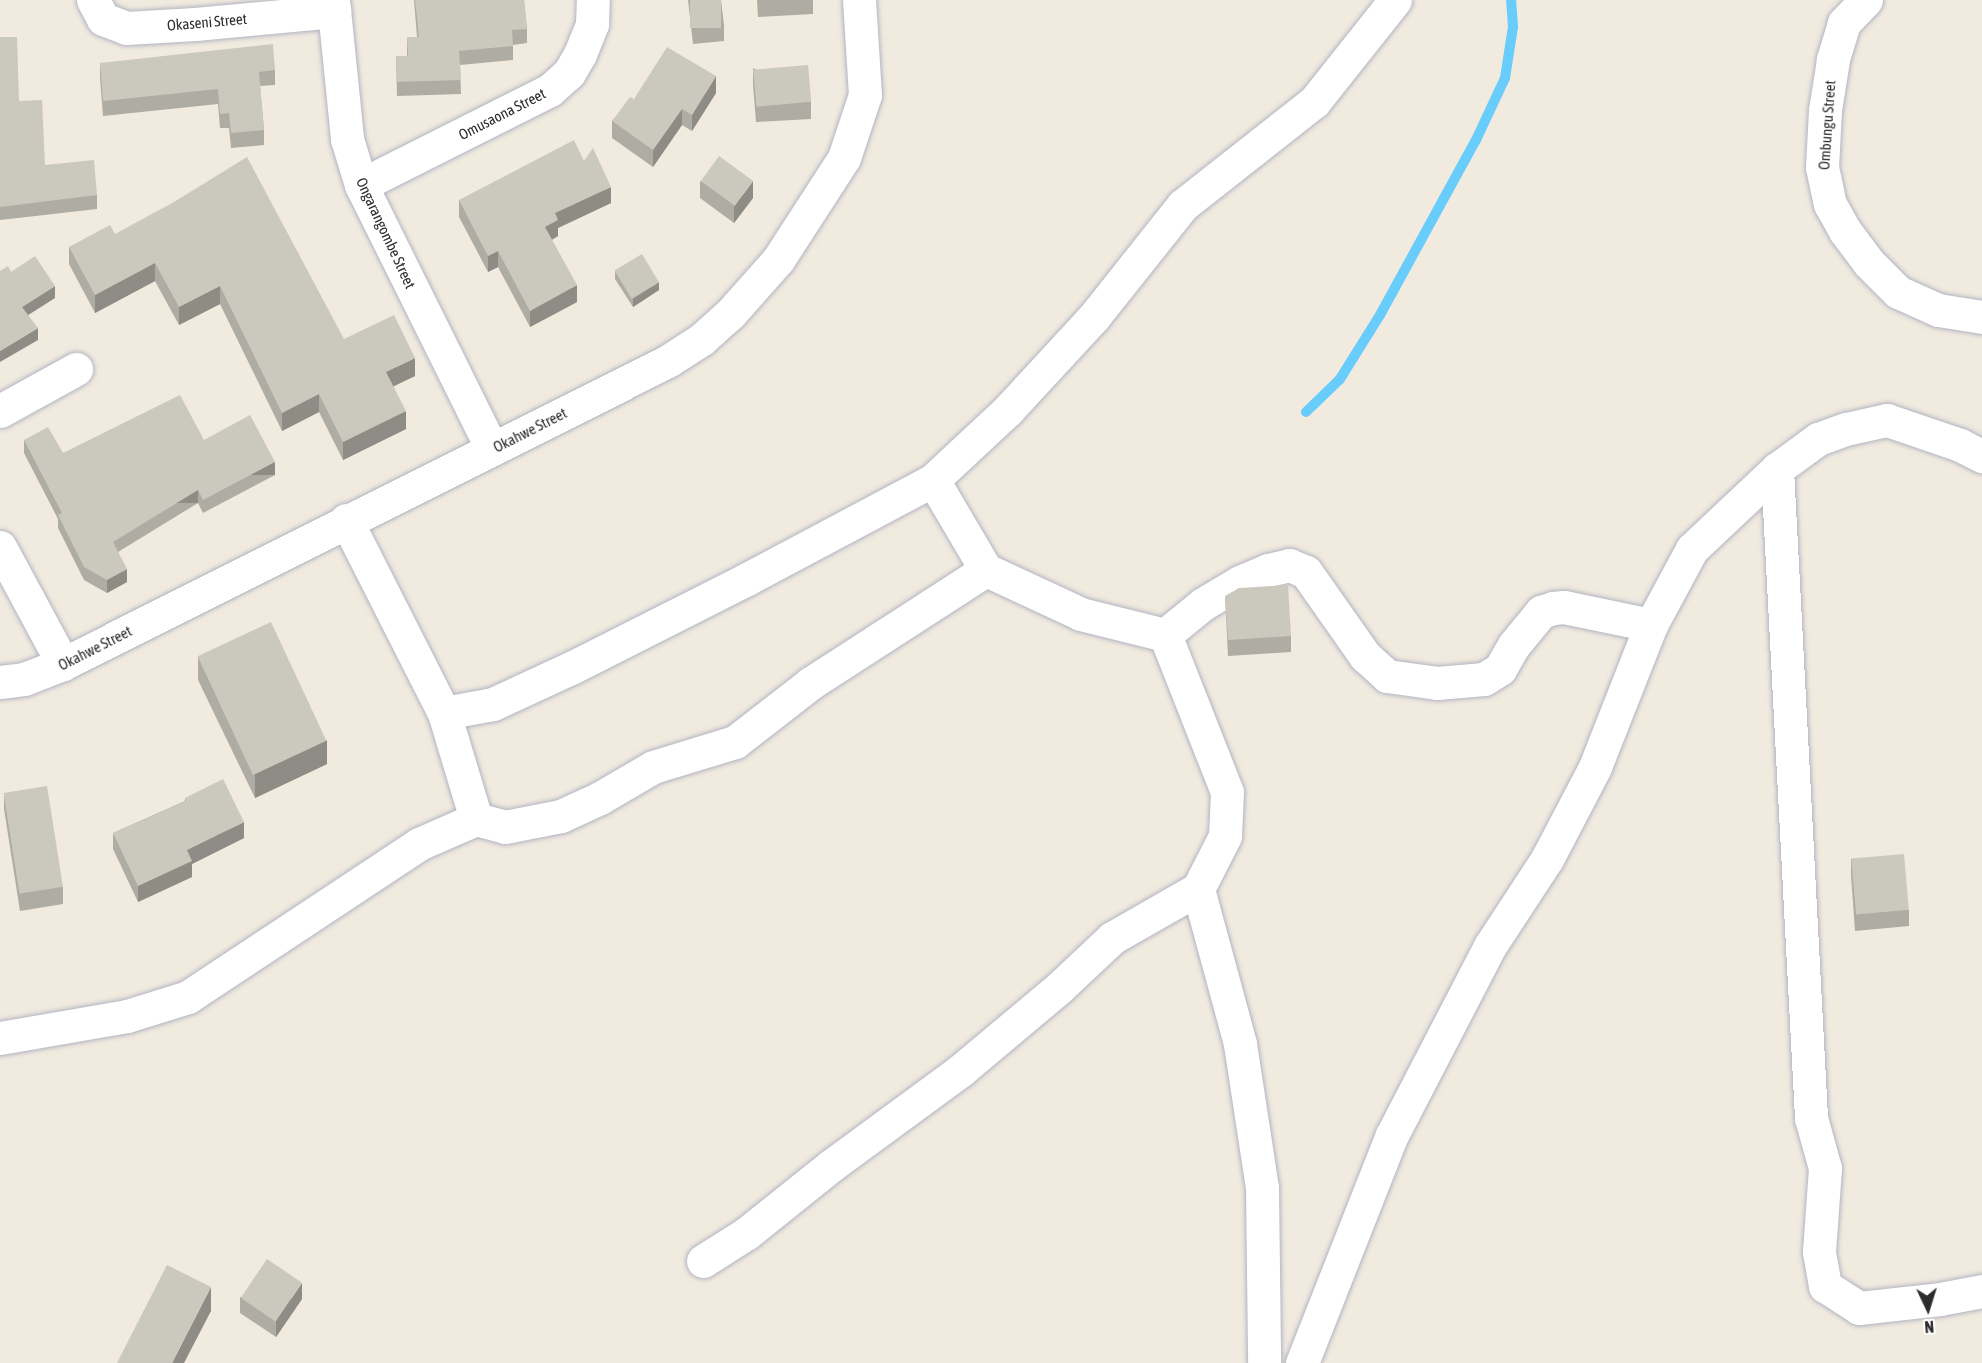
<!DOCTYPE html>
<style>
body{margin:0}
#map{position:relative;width:1982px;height:1363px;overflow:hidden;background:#f0eadf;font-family:"Asap Condensed",sans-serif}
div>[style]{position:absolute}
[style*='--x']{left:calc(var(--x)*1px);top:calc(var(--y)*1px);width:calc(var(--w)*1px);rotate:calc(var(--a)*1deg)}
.stream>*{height:10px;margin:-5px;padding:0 5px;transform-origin:5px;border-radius:5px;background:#68ccfc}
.roads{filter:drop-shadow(0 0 2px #b3b4c2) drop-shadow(0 0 2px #b3b4c2)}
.minor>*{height:33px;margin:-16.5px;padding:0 16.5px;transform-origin:16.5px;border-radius:16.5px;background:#fff}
.wall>*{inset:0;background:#afaca3}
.shaded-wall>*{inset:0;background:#8e8c84;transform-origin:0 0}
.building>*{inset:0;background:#cbc8bd;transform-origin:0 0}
span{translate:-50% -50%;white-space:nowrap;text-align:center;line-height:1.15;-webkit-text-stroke:5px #fff;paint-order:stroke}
.street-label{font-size:15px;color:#2d2d2d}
.north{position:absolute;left:1898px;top:1279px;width:60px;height:60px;-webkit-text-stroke:4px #fff;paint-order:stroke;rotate:176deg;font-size:16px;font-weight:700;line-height:24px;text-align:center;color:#2d2d2d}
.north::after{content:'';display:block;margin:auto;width:21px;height:27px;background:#2d2d2d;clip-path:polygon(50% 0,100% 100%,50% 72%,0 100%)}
</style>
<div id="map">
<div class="stream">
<i style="--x:1306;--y:412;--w:47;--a:-44.1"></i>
<i style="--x:1340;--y:379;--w:75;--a:-58"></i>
<i style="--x:1380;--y:315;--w:200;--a:-61.3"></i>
<i style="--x:1476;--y:140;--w:68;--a:-64.9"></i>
<i style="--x:1505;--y:78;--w:52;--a:-81.1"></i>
<i style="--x:1513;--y:27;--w:27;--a:-94"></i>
</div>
<div class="roads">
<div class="minor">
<i style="--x:93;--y:0;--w:21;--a:62"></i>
<i style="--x:103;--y:19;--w:25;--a:21"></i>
<i style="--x:126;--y:28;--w:69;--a:-3.3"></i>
<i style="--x:195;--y:24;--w:140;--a:-5.3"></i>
<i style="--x:333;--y:0;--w:140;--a:84.2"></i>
<i style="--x:347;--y:139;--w:48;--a:73.1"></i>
<i style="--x:361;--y:185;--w:295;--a:63.6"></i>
<i style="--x:1866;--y:0;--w:32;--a:134"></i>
<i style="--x:1844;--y:23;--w:39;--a:107"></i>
<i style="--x:1833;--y:60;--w:51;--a:99.1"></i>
<i style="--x:1825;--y:110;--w:57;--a:93"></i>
<i style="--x:1822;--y:167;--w:38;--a:78"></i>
<i style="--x:1830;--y:204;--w:31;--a:61"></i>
<i style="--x:1845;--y:231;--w:40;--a:53"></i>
<i style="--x:1869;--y:263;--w:41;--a:45"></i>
<i style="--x:1898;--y:292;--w:44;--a:24.2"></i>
<i style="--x:1938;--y:310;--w:45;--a:9"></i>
<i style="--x:361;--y:185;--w:212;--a:-26.7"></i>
<i style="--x:550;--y:90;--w:25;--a:-42"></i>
<i style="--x:569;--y:73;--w:22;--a:-60"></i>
<i style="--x:580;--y:54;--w:32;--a:-68"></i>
<i style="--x:592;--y:24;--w:24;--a:-88"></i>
<i style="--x:0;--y:411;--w:87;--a:-28.9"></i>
<i style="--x:1777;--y:469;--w:650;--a:87"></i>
<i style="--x:1811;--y:1118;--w:52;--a:74.4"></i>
<i style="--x:1825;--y:1168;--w:84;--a:94.1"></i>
<i style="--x:1819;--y:1252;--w:35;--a:80"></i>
<i style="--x:1825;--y:1286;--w:40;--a:32.9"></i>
<i style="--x:1859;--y:1308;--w:81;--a:-6.3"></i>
<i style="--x:1940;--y:1299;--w:43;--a:-10.8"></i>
<i style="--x:346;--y:520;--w:216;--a:63.1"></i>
<i style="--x:444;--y:713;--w:111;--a:73.2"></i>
<i style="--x:0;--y:547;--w:133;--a:61.7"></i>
<i style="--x:1165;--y:635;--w:49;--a:-39.2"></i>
<i style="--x:1203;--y:604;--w:43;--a:-30.7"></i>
<i style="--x:1240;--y:582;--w:30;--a:-23"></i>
<i style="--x:1268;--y:570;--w:22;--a:-13"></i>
<i style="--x:1289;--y:565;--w:18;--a:22"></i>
<i style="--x:1306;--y:572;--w:103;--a:54.9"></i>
<i style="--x:1365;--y:656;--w:30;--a:42"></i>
<i style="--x:1387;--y:676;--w:50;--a:8"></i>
<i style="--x:1437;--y:683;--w:47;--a:-4.9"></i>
<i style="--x:1484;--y:679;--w:19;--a:-32"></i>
<i style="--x:1500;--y:669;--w:28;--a:-60"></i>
<i style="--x:1514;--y:645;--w:43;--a:-50.7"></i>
<i style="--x:1541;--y:612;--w:13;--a:-18"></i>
<i style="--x:1553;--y:608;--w:11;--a:-5"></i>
<i style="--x:1564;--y:607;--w:89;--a:11.7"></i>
<i style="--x:0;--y:682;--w:24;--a:-7"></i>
<i style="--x:24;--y:679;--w:42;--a:-21"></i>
<i style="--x:63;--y:664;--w:677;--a:-26.6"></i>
<i style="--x:668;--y:361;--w:40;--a:-32.9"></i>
<i style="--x:702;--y:339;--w:38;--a:-42"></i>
<i style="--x:730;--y:314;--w:72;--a:-48.4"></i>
<i style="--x:778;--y:260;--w:121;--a:-57.1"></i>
<i style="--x:844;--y:158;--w:66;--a:-71.6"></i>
<i style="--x:865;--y:95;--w:95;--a:-93.6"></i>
<i style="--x:444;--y:713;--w:50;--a:-10.4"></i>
<i style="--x:493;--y:704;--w:88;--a:-24.8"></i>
<i style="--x:573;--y:667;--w:195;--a:-26.8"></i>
<i style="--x:747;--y:579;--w:211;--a:-28"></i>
<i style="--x:933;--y:480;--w:103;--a:-43"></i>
<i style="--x:1008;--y:410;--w:125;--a:-47.3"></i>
<i style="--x:1093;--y:318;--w:144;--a:-51.5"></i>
<i style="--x:1183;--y:205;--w:167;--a:-38.2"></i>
<i style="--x:1314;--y:102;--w:130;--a:-51.5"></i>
<i style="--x:1198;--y:889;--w:161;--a:74.8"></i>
<i style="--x:1240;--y:1044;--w:145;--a:81.3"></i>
<i style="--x:1262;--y:1187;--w:176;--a:89.3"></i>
<i style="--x:0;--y:1038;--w:129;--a:-9.8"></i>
<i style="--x:127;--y:1016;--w:64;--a:-17.3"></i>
<i style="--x:188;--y:997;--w:277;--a:-33.5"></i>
<i style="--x:419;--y:844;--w:62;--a:-23.7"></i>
<i style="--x:476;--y:819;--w:30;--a:15"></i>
<i style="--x:505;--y:827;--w:57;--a:-11.1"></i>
<i style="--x:561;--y:816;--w:43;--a:-24.8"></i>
<i style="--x:600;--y:798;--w:61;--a:-30.3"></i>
<i style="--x:653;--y:767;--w:86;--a:-17"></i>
<i style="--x:735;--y:742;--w:96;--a:-37.8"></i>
<i style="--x:811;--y:683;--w:208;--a:-32.9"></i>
<i style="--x:703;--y:1261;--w:52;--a:-32.5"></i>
<i style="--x:747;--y:1233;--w:109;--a:-38.7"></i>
<i style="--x:832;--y:1165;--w:159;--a:-36.3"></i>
<i style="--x:960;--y:1071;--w:129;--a:-40"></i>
<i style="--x:1059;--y:988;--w:73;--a:-43.3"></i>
<i style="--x:1112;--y:938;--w:99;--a:-29.7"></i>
<i style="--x:1198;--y:889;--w:59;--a:-63"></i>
<i style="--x:1225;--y:836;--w:44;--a:-87.4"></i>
<i style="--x:1227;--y:792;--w:169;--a:-111.5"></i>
<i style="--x:1165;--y:635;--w:87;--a:-166"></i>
<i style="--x:1081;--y:614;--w:105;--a:-155.1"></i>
<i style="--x:986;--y:570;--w:104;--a:-120.5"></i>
<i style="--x:1302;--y:1363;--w:245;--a:-68.5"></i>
<i style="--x:1392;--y:1135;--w:213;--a:-62.6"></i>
<i style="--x:1490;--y:946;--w:104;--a:-56.8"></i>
<i style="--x:1547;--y:859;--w:104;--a:-62.4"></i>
<i style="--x:1595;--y:767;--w:153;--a:-68.5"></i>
<i style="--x:1651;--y:625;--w:86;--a:-61.7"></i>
<i style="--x:1692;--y:549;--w:117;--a:-43.3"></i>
<i style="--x:1777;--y:469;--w:51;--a:-36.2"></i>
<i style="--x:1818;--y:439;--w:30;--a:-20"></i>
<i style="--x:1846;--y:429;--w:42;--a:-12.4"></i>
<i style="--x:1887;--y:420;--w:77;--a:18.9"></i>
<i style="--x:1960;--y:445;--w:25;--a:27"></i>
</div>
</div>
<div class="wall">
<i style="clip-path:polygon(414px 0,524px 0,527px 29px,527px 43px,513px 45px,513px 60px,460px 65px,461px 94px,397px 96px,396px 56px,407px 56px,407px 37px,417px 37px)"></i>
<i style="clip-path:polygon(688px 0,721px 0,724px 25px,724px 41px,693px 44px)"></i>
<i style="clip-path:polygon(757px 0,813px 0,813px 14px,758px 17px)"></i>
<i style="clip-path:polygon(0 37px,19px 101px,45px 165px,97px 195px,97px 209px,0 220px)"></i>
<i style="clip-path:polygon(100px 63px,275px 70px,275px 85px,260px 86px,264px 130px,264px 145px,231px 148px,229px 128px,220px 128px,218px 104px,103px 116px,100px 78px)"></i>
<i style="clip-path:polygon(753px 68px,811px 102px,811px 119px,756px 122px,753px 85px)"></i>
<i style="clip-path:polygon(716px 93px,692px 131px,682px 125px,653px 167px,612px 138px,612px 121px,634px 99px)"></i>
<i style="clip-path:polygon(584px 161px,611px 203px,558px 228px,558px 236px,552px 240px,577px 302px,530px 327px,498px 267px,488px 272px,459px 217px,459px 200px)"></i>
<i style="clip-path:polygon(700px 181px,753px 198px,734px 223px,700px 198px)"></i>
<i style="clip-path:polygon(115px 234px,344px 339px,415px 376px,393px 386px,406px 429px,343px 460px,319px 412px,282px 431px,220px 304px,179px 325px,155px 281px,95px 313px,69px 264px,69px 247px)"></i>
<i style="clip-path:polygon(615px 271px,659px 290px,633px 307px,615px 279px)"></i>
<i style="clip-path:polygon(24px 440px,63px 453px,204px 440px,275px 475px,203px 513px,198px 503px,118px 552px,127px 582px,107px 593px,84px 580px,58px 528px,58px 519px,24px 453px)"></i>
<i style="clip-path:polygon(1225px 596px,1291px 636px,1291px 652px,1228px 656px)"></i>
<i style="clip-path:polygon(198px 656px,327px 764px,255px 798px,198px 680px)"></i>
<i style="clip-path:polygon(4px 793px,63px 887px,63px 904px,20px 911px,4px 809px)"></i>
<i style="clip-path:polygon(185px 798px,244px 838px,192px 864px,192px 877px,138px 902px,113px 849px,113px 833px,185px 801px)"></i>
<i style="clip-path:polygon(1851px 859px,1909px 910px,1909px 926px,1855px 931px,1851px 875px)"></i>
<i style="clip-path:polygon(240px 1297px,302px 1299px,276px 1337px,240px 1313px)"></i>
</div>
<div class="shaded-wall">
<i style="clip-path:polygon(716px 76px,716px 93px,692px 131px,692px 115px)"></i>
<i style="clip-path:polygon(682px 109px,682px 125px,653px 167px,653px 150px)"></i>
<i style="clip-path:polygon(753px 181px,753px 198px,734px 223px,734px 207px)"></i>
<i style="clip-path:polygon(611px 187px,611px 203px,558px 228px,558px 236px,545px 243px,545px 227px,555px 213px)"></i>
<i style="clip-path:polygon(498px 251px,498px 267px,488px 272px,488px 256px)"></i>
<i style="clip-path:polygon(155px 263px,155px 281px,95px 313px,95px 295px)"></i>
<i style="clip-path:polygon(659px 282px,659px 290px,633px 307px,633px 299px)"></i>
<i style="clip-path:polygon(577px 285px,577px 302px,530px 327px,530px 311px)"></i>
<i style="clip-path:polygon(55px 286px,55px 298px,22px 319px,22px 307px)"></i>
<i style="clip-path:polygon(220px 286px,220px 304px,179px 325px,179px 307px)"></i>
<i style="clip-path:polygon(38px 328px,38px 340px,0 362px,0 351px)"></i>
<i style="clip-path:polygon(415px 358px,415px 376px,386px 390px,386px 372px)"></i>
<i style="clip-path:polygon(319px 394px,319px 412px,282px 431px,282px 413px)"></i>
<i style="clip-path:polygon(406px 411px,406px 429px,343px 460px,343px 442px)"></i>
<i style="left:275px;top:462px;width:13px;height:81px;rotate:90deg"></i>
<i style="left:198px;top:490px;width:13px;height:100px;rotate:90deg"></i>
<i style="clip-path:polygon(127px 569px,127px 582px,107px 593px,107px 580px)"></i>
<i style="clip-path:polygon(327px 740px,327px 764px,255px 798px,255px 774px)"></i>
<i style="clip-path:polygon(244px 822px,244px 838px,192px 864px,192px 877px,138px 902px,138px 886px,187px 850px)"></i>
<i style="clip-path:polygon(302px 1283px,302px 1299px,276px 1337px,276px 1321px)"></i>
<i style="clip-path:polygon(211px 1287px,211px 1311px,184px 1363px,172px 1363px)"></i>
</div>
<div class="building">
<i style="clip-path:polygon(415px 0,524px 0,527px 29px,512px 30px,513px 46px,459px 51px,461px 80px,397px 82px,396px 56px,408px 56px,407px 37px,419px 37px)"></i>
<i style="left:690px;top:0;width:31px;height:28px"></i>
<i style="clip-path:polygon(0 37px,17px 37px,19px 101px,42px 100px,45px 165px,94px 160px,97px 195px,0 207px)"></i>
<i style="clip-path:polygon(273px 44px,275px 70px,259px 72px,264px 130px,231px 133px,229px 113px,220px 114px,218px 89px,103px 101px,100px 63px)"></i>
<i style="clip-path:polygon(667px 47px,716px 76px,692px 115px,682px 109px,653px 150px,612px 121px,630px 97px,634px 99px)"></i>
<i style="left:808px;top:65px;width:37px;height:55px;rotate:85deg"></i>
<i style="clip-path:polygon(574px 140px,584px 161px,593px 148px,611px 187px,555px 213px,558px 220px,545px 227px,577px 285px,530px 311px,498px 251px,488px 256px,459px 200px)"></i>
<i style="left:719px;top:156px;width:42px;height:31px;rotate:36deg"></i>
<i style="clip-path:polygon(247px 157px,344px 339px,394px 315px,415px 358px,386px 372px,406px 411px,343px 442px,319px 394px,282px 413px,220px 286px,179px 307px,155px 263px,95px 295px,69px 247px,110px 225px,115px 234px,174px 202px)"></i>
<i style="left:642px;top:254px;width:33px;height:32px;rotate:59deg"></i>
<i style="clip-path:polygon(35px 256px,55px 286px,22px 307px,38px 328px,0 351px,0 271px,8px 266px,11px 272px)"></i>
<i style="clip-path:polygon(180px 395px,204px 440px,250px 415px,275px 462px,203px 500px,198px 490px,113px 542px,127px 569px,107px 580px,84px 567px,58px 515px,62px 513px,24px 440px,48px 427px,63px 453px)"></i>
<i style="clip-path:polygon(1288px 585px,1291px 636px,1228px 640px,1225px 596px,1239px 588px)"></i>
<i style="left:271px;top:622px;width:131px;height:81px;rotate:65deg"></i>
<i style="clip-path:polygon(223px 779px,244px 822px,187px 850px,192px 861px,138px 886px,113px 833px,186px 801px,185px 798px)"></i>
<i style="left:47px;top:786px;width:102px;height:44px;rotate:81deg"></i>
<i style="left:1904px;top:854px;width:56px;height:53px;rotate:85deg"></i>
<i style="left:267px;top:1259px;width:42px;height:47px;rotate:34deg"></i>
<i style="clip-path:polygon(167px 1265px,211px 1287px,172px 1363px,117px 1363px)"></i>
</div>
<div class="street-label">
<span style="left:207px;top:22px;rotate:-5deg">Okaseni Street</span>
<span style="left:502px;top:114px;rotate:-27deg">Omusaona Street</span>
<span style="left:1827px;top:125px;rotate:-86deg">Ombungu Street</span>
<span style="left:386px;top:233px;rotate:65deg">Ongarangombe Street</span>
<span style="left:530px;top:430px;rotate:-27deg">Okahwe Street</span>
<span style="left:95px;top:648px;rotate:-27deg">Okahwe Street</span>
</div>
<div class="north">N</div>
</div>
